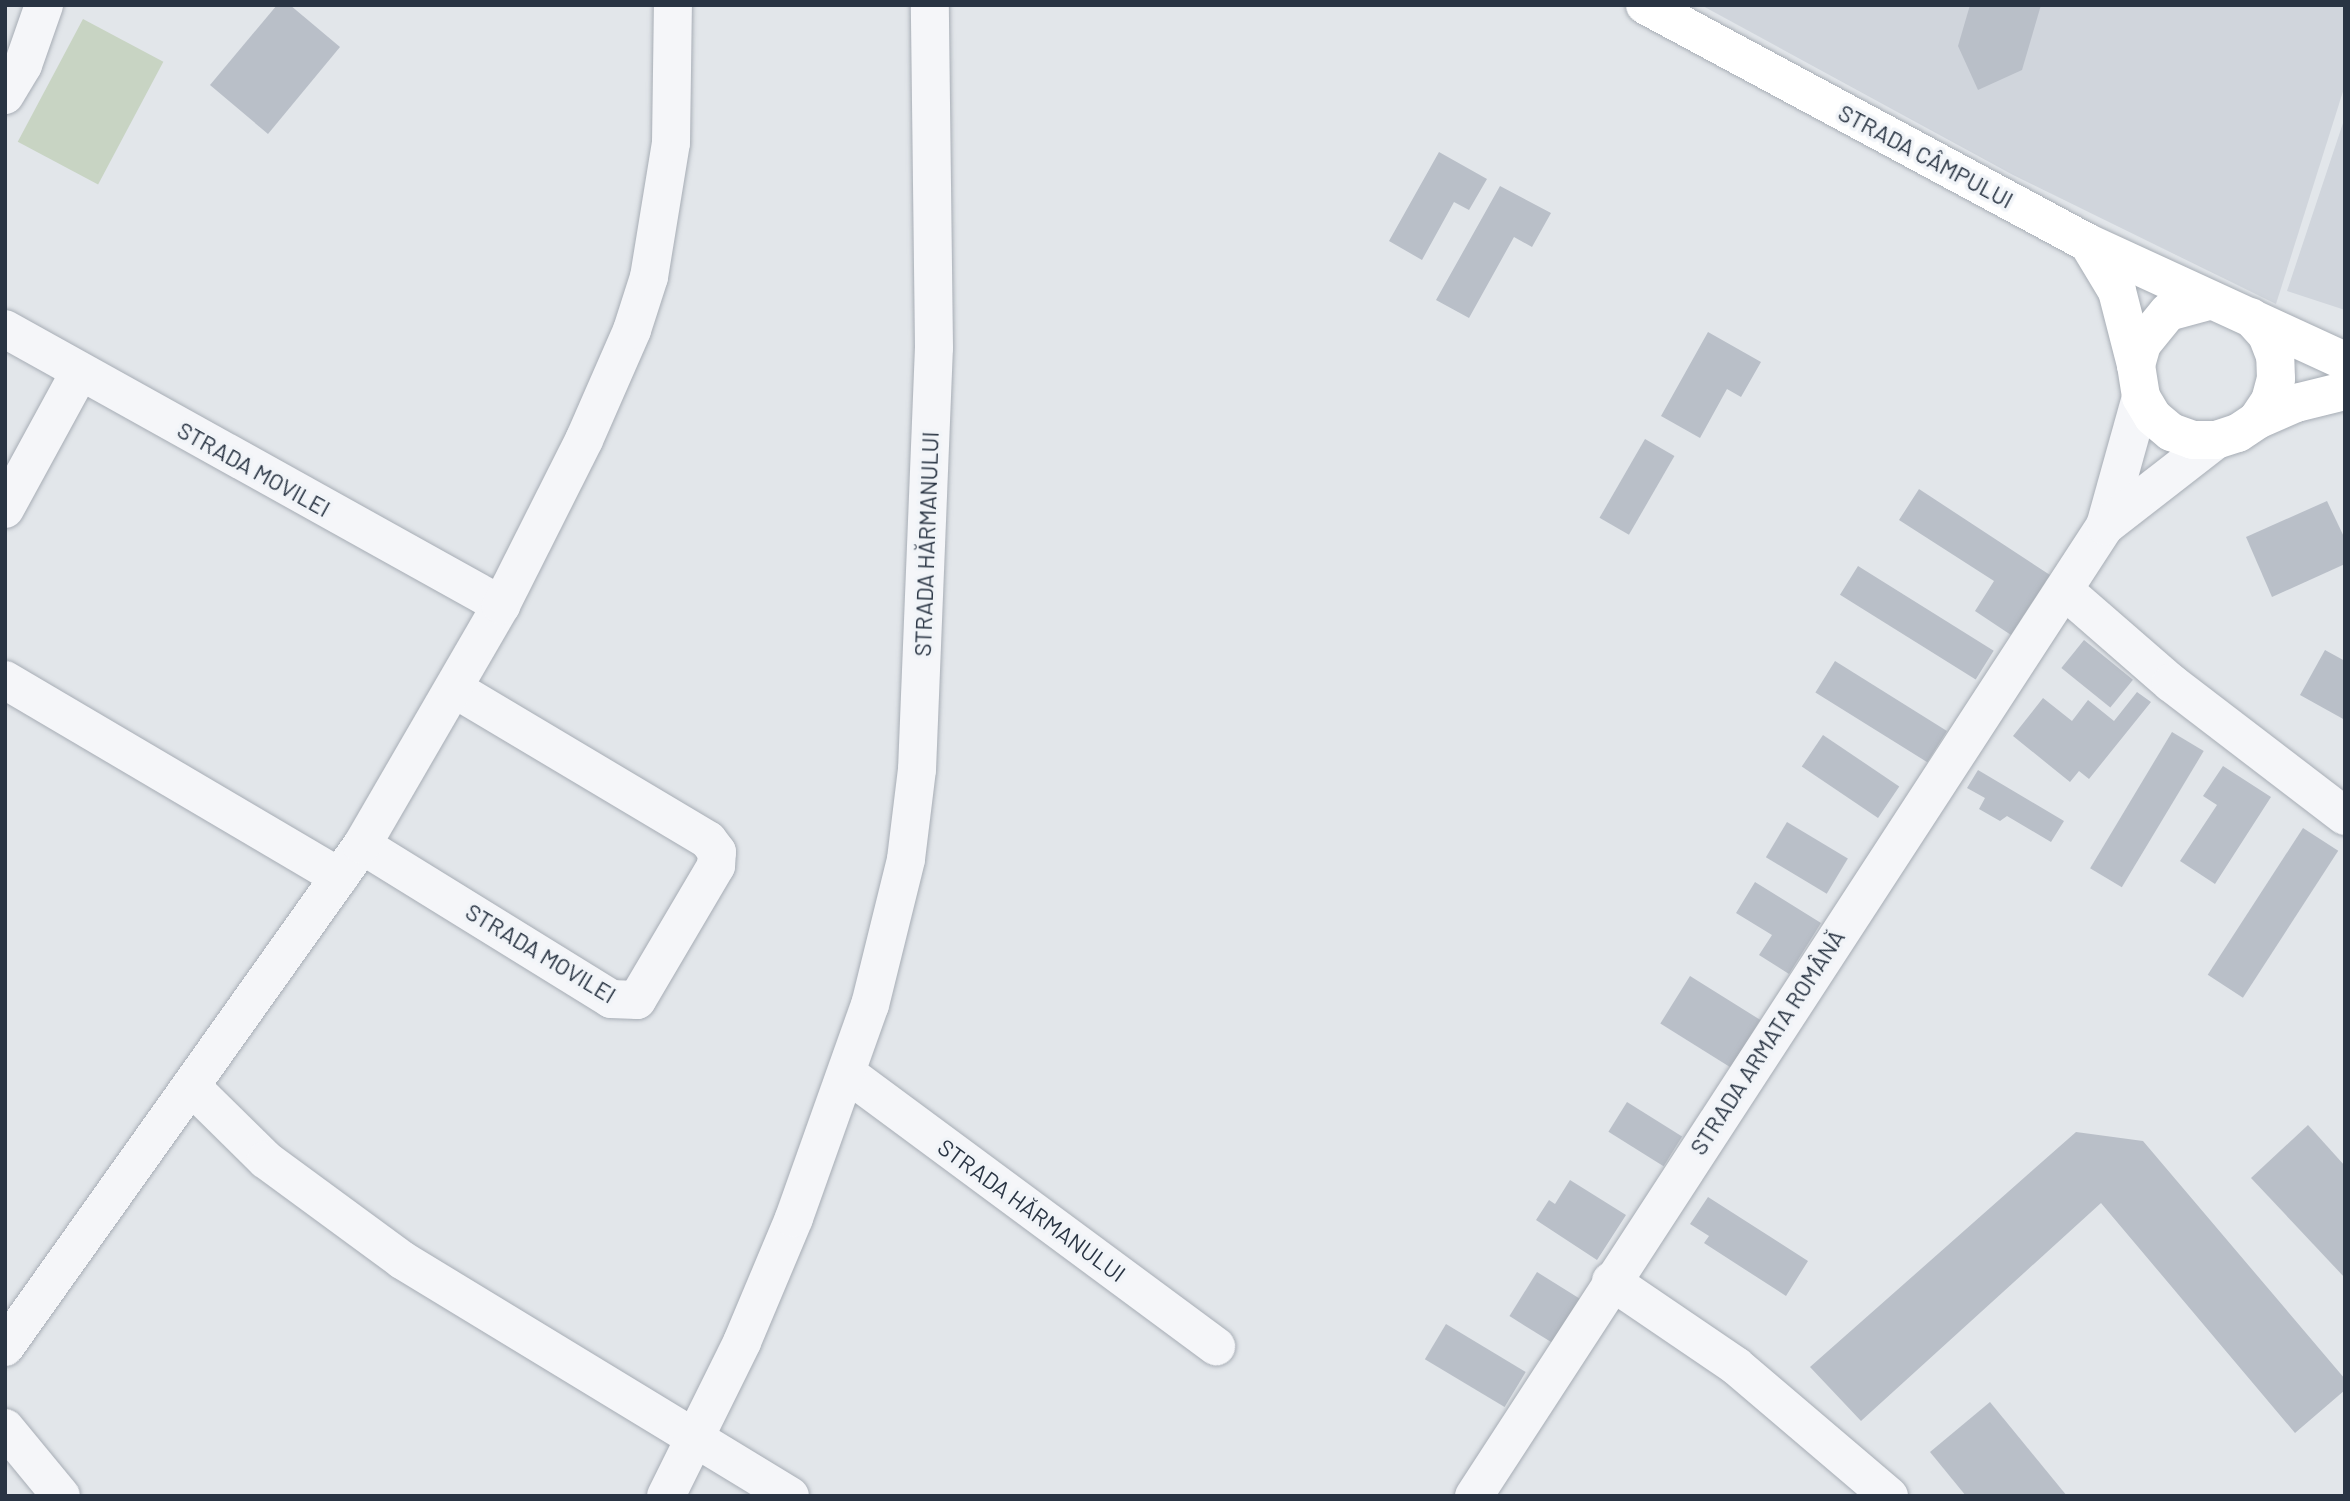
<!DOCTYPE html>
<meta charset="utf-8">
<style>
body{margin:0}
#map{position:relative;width:2350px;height:1501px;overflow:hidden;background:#e2e6ea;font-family:Barlow,sans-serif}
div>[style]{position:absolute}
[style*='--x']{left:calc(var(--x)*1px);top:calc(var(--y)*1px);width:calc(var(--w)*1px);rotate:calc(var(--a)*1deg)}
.built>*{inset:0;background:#d0d5dc}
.green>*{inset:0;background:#c8d4c3;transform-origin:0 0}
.building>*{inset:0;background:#b9bfc8;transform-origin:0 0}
.roads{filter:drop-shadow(0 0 2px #a7adb5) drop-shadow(0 0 2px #a7adb5)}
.minor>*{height:38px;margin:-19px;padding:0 19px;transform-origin:19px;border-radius:19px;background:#f5f6f9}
.major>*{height:38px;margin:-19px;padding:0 19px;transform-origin:19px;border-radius:19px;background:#fff}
span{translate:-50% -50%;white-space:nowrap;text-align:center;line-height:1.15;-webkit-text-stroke:7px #f1f4f8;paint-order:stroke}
.street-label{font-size:23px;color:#293443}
.frame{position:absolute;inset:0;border:7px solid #293443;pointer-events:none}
</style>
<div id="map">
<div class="built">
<i style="clip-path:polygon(1701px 5px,2345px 5px,2345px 85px,2276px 304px,2013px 175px)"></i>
<i style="clip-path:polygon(2345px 117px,2345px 310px,2287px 291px)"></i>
</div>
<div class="green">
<i style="left:83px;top:19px;width:91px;height:139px;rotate:28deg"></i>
</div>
<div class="building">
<i style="clip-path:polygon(277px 5px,290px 5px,340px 47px,268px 134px,210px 85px)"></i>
<i style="clip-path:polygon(1970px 5px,2041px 5px,2022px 70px,1978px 90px,1958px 46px)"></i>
<i style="clip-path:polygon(1439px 152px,1487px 179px,1469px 210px,1454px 202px,1422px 260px,1389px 241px)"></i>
<i style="clip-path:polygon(1500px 186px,1551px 213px,1532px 247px,1514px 237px,1469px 318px,1436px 300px)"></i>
<i style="clip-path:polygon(1708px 332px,1761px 362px,1741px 397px,1727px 389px,1700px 438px,1661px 416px)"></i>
<i style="left:1645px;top:439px;width:34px;height:91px;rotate:30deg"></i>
<i style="clip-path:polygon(1919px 489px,2050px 575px,2011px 635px,1975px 611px,1994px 581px,1899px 520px)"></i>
<i style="clip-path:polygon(2327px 501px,2345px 539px,2345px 564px,2272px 597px,2246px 537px)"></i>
<i style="left:1858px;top:566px;width:160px;height:34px;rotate:32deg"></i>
<i style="left:2084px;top:640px;width:63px;height:36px;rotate:39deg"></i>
<i style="clip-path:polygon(2325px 650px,2345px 661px,2345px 720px,2300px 695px)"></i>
<i style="left:1835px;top:661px;width:132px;height:37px;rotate:32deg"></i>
<i style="clip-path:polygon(2137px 692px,2151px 702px,2089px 779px,2079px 771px,2070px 782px,2013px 736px,2043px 698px,2072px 721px,2088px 700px,2114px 721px)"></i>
<i style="left:2172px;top:732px;width:37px;height:159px;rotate:31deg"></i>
<i style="left:1823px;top:735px;width:92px;height:38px;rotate:34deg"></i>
<i style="clip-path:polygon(2223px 766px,2271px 797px,2215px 884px,2180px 861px,2217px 805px,2203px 796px)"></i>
<i style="clip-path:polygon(1978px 770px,2064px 821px,2051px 842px,2007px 816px,2000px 821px,1979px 809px,1985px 798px,1967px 788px)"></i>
<i style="left:1787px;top:822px;width:71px;height:41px;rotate:31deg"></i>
<i style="left:2303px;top:828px;width:42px;height:175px;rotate:33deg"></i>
<i style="clip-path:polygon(1755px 882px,1821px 923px,1789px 974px,1759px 955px,1772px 935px,1736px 913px)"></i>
<i style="left:1690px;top:976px;width:83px;height:56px;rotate:32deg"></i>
<i style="left:1627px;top:1102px;width:65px;height:35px;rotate:32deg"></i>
<i style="clip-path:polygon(2308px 1125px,2345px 1166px,2345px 1278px,2251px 1178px)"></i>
<i style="clip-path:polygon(2076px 1132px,2143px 1141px,2345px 1379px,2345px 1390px,2295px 1433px,2101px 1203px,1861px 1421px,1810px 1367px)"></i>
<i style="clip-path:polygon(1570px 1180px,1626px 1215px,1597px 1260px,1536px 1220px,1549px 1200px,1555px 1204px)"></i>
<i style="clip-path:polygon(1708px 1197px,1808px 1261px,1786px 1296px,1704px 1243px,1709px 1236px,1690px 1224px)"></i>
<i style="left:1537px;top:1272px;width:51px;height:52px;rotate:32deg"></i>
<i style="left:1446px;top:1324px;width:93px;height:41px;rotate:31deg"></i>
<i style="clip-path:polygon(1990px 1402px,2067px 1496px,1966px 1496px,1930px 1452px)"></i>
</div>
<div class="roads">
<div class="minor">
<i style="--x:5;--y:95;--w:35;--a:-59"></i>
<i style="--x:23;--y:65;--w:64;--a:-70.7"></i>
<i style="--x:5;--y:329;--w:568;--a:29.09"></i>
<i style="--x:5;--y:509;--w:155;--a:-61.4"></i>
<i style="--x:2105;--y:526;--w:134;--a:-74.4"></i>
<i style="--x:2064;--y:590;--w:142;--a:41"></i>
<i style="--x:2171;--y:683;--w:219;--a:37.4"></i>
<i style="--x:5;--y:680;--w:388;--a:30.5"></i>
<i style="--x:362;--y:845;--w:293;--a:31.7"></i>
<i style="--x:611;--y:999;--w:26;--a:2"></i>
<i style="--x:637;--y:1000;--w:156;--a:-59.5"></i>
<i style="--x:716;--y:866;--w:14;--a:-86"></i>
<i style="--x:717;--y:852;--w:15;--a:-127"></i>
<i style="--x:708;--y:840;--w:293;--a:-149.2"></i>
<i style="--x:848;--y:1074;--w:458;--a:36.5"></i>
<i style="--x:192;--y:1087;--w:104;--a:44.6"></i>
<i style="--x:266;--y:1160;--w:169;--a:36.3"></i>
<i style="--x:402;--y:1260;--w:454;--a:31.3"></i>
<i style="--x:1611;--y:1281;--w:151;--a:34.2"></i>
<i style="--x:1736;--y:1366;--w:201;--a:40.4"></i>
<i style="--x:5;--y:1347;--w:616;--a:-54.58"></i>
<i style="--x:362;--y:845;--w:277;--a:-59.9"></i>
<i style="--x:501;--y:605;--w:185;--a:-63.3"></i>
<i style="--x:584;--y:440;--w:120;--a:-66.4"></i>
<i style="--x:632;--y:330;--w:56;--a:-72.2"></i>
<i style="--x:649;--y:277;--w:136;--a:-80.7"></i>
<i style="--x:671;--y:143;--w:138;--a:-89.2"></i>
<i style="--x:5;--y:1428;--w:88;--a:50.5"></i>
<i style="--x:666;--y:1496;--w:172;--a:-63.7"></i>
<i style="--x:742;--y:1342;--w:134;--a:-67.2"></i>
<i style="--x:794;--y:1218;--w:226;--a:-70.4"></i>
<i style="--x:870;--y:1005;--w:150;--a:-76.1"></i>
<i style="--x:906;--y:859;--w:90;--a:-83"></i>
<i style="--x:917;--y:770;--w:422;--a:-87.7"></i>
<i style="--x:934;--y:348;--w:343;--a:-90.7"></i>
<i style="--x:1474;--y:1496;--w:1157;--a:-56.96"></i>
<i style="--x:2105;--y:526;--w:140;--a:-37.8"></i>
</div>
<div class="major">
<i style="--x:1645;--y:5;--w:503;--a:28.25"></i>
<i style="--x:2088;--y:243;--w:283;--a:24.7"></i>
<i style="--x:2088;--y:243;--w:56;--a:58.9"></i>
<i style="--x:2117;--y:291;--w:76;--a:75.6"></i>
<i style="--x:2209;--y:301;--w:42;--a:165"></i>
<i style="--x:2168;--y:312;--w:41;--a:129.1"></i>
<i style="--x:2142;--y:344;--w:22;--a:106"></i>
<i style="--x:2136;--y:365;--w:32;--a:81"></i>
<i style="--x:2141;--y:397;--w:23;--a:59"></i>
<i style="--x:2153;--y:417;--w:23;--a:40"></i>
<i style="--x:2171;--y:432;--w:23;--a:20"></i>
<i style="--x:2193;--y:440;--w:23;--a:0"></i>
<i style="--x:2216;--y:440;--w:23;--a:-18"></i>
<i style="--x:2238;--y:433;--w:23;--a:-34"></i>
<i style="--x:2257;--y:420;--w:23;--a:-56"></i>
<i style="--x:2270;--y:401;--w:23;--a:-75"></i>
<i style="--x:2276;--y:379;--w:23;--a:-92"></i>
<i style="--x:2275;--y:356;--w:22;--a:-111"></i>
<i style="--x:2267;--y:335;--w:24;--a:-132"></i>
<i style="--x:2257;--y:420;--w:43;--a:-23.6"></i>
<i style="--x:2296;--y:403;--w:50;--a:-13.8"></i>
</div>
</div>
<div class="street-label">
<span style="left:1926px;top:156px;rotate:28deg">STRADA CÂMPULUI</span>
<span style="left:254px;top:469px;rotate:29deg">STRADA MOVILEI</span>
<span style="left:926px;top:544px;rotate:-88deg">STRADA HĂRMANULUI</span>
<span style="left:541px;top:953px;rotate:31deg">STRADA MOVILEI</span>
<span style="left:1767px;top:1042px;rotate:-57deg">STRADA ARMATA ROMÂNĂ</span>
<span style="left:1032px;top:1210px;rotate:36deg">STRADA HĂRMANULUI</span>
</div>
<div class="frame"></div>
</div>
